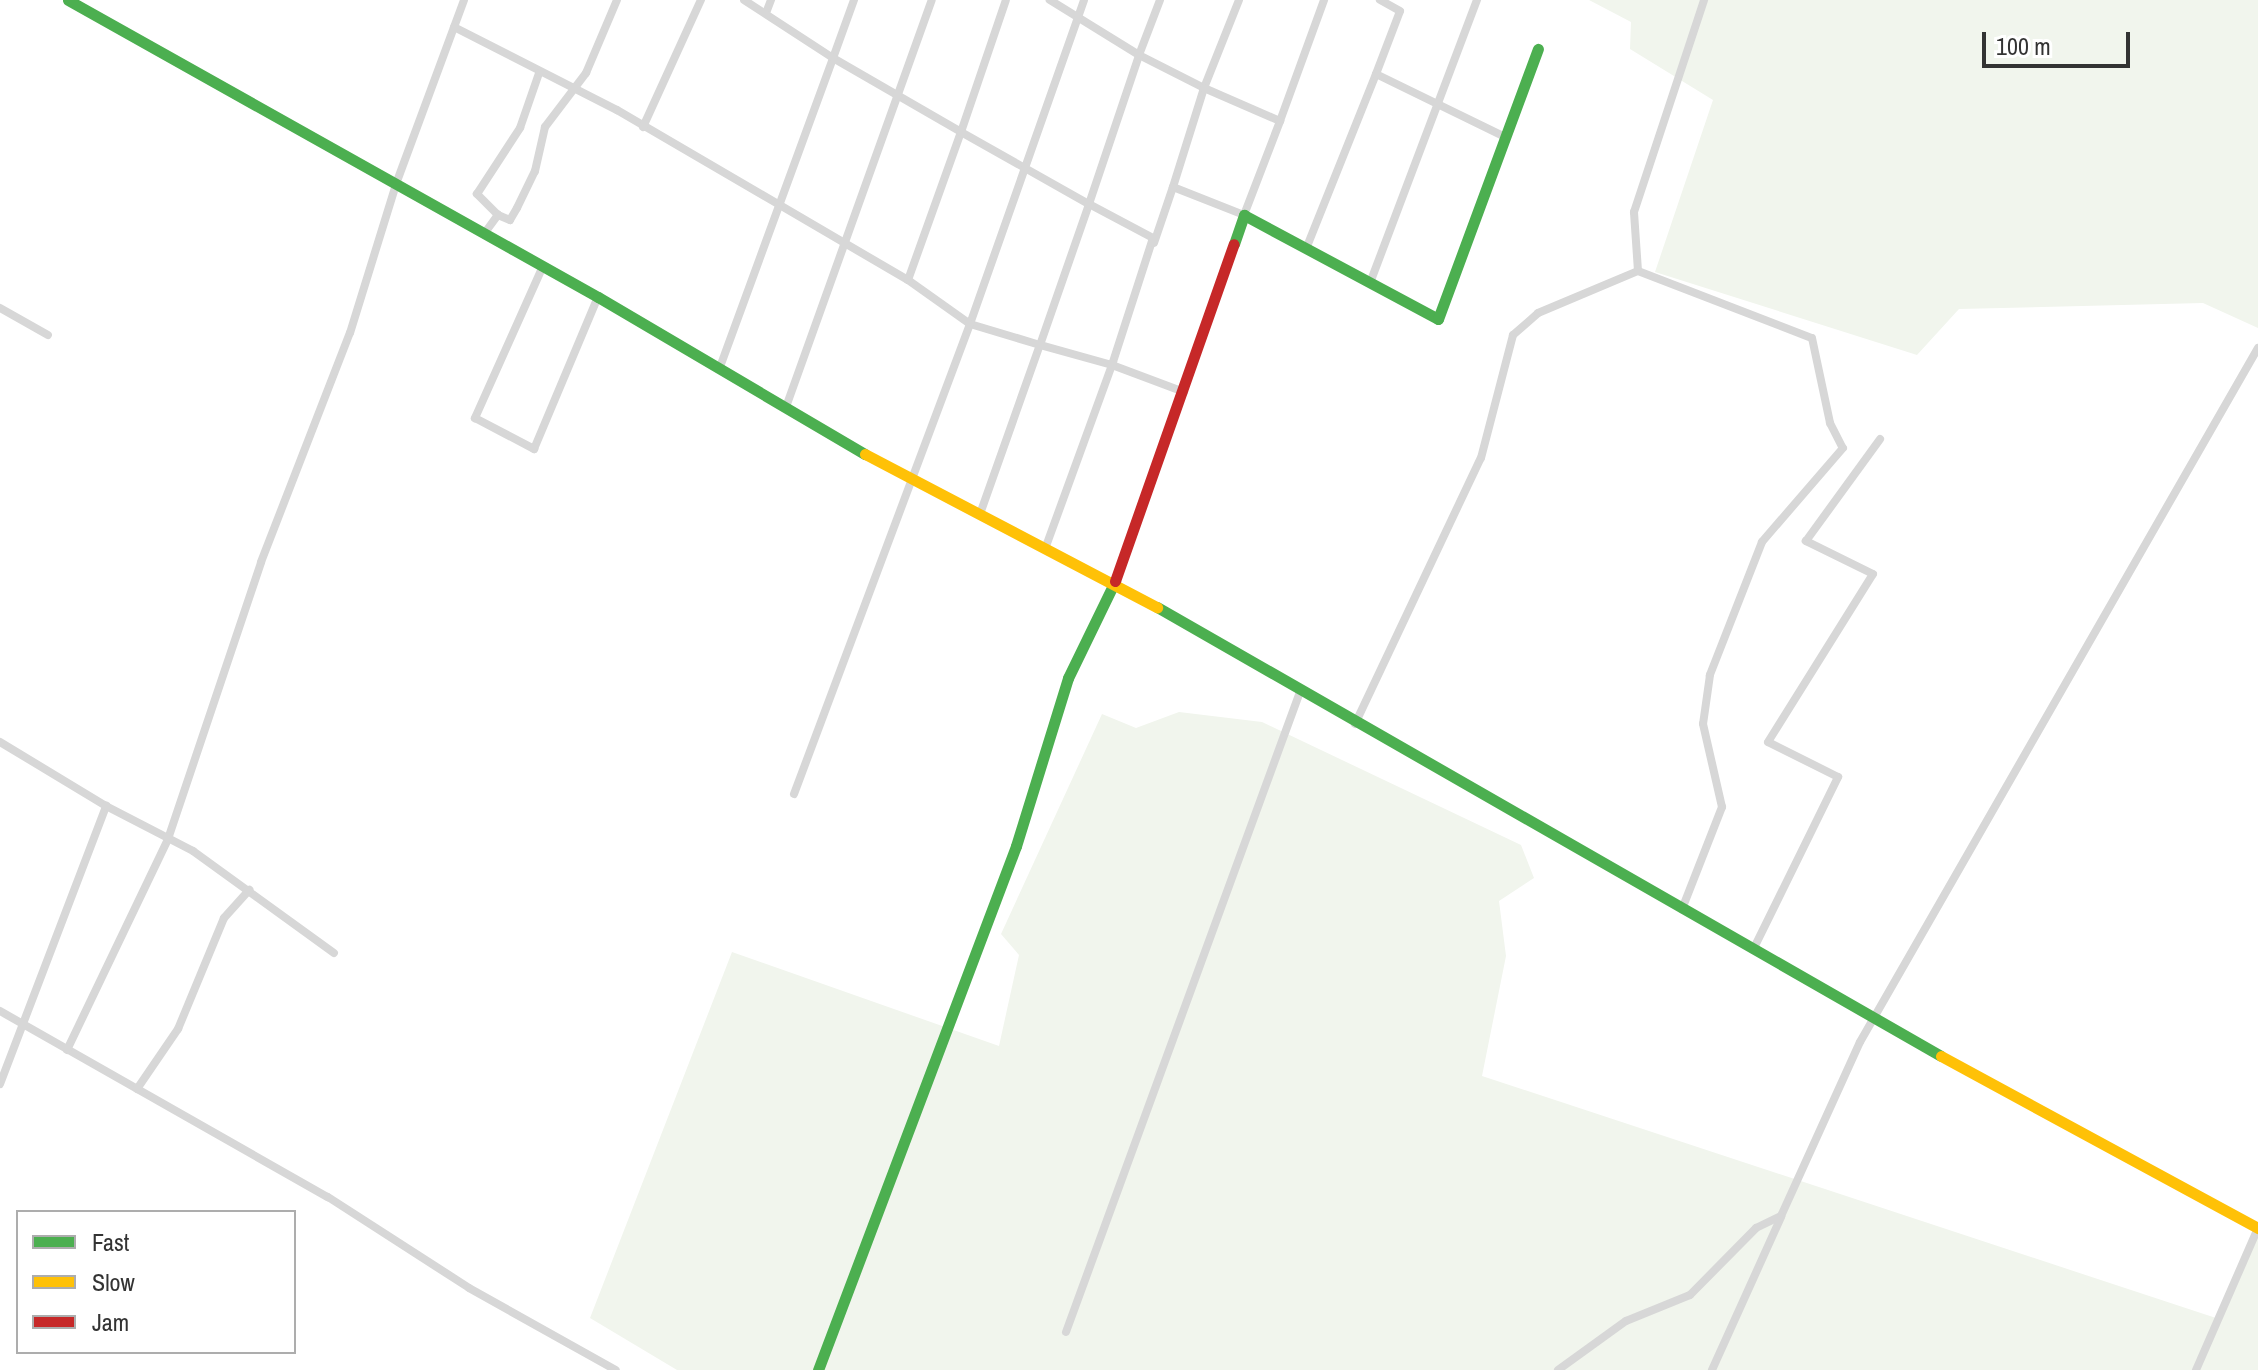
<!DOCTYPE html>
<style>
body{margin:0}
#map{position:relative;width:2258px;height:1370px;overflow:hidden;background:#fff;font-family:"Archivo Narrow",sans-serif}
div>[style]{position:absolute}
[style*='--x']{left:calc(var(--x)*1px);top:calc(var(--y)*1px);width:calc(var(--w)*1px);rotate:calc(var(--a)*1deg)}
.green>*{inset:0;background:#f1f5ed}
.street>*{height:8px;margin:-4px;padding:0 4px;transform-origin:4px;border-radius:4px;background:#d7d7d7}
.fast>*{height:11px;margin:-5.5px;padding:0 5.5px;transform-origin:5.5px;border-radius:5.5px;background:#4caf50}
.slow>*{height:11px;margin:-5.5px;padding:0 5.5px;transform-origin:5.5px;border-radius:5.5px;background:#ffc107}
.jam>*{height:11px;margin:-5.5px;padding:0 5.5px;transform-origin:5.5px;border-radius:5.5px;background:#c62828}
span{translate:-50% -50%;white-space:nowrap;text-align:center;line-height:1.15;-webkit-text-stroke:8px #fff;paint-order:stroke}
.legend{position:absolute;left:16px;top:1210px;width:280px;height:144px;box-sizing:border-box;background:#fff;border:2px solid #adadad;margin:0;padding:10px 14px;list-style:none;font-size:24px;color:#333}
.legend li{display:flex;align-items:center;gap:16px;height:40px}
.legend b{width:40px;border:2px solid #adadad}
.scale{position:absolute;left:1982px;top:32px;width:148px;height:36px;box-sizing:border-box;border:4px solid #333;border-top:0;padding-left:10px;font-size:24px;line-height:28px;white-space:nowrap;color:#333;-webkit-text-stroke:6px #fff;paint-order:stroke}
</style>
<div id="map">
<div class="green">
<i style="clip-path:polygon(1589px 0,2258px 0,2258px 328px,2203px 303px,1959px 309px,1917px 355px,1655px 272px,1713px 100px,1630px 49px,1631px 22px)"></i>
<i style="clip-path:polygon(1179px 712px,1262px 722px,1521px 845px,1534px 878px,1499px 901px,1506px 956px,1482px 1076px,2216px 1318px,2258px 1230px,2258px 1370px,677px 1370px,590px 1318px,732px 952px,999px 1046px,1019px 955px,1001px 934px,1102px 714px,1136px 728px)"></i>
</div>
<div class="street">
<i style="--x:854;--y:0;--w:62;--a:109.9"></i>
<i style="--x:833;--y:58;--w:148;--a:30"></i>
<i style="--x:961;--y:132;--w:139;--a:-71.2"></i>
<i style="--x:1160;--y:0;--w:59;--a:110.9"></i>
<i style="--x:1139;--y:55;--w:73;--a:26.9"></i>
<i style="--x:1204;--y:88;--w:104;--a:107.4"></i>
<i style="--x:1173;--y:187;--w:76;--a:21.5"></i>
<i style="--x:1244;--y:215;--w:101;--a:-69"></i>
<i style="--x:1239;--y:0;--w:95;--a:111.7"></i>
<i style="--x:1204;--y:88;--w:83;--a:23.5"></i>
<i style="--x:1280;--y:121;--w:129;--a:-70"></i>
<i style="--x:766;--y:13;--w:14;--a:-69"></i>
<i style="--x:454;--y:27;--w:183;--a:27"></i>
<i style="--x:617;--y:110;--w:337;--a:30.3"></i>
<i style="--x:908;--y:280;--w:157;--a:-70.3"></i>
<i style="--x:961;--y:132;--w:147;--a:29.4"></i>
<i style="--x:1089;--y:204;--w:72;--a:28"></i>
<i style="--x:1153;--y:238;--w:133;--a:107.9"></i>
<i style="--x:1112;--y:365;--w:75;--a:-164.5"></i>
<i style="--x:1040;--y:345;--w:149;--a:-70.8"></i>
<i style="--x:1089;--y:204;--w:157;--a:-71.4"></i>
<i style="--x:1139;--y:55;--w:105;--a:-148.3"></i>
<i style="--x:1376;--y:74;--w:67;--a:-69.1"></i>
<i style="--x:1400;--y:11;--w:23;--a:-151"></i>
<i style="--x:643;--y:127;--w:140;--a:-65.5"></i>
<i style="--x:498;--y:215;--w:30;--a:-135"></i>
<i style="--x:477;--y:194;--w:79;--a:-56.9"></i>
<i style="--x:520;--y:128;--w:58;--a:-70.9"></i>
<i style="--x:484;--y:234;--w:24;--a:-54"></i>
<i style="--x:498;--y:215;--w:13;--a:23"></i>
<i style="--x:510;--y:220;--w:14;--a:-60"></i>
<i style="--x:517;--y:208;--w:41;--a:-64.1"></i>
<i style="--x:535;--y:171;--w:45;--a:-77.2"></i>
<i style="--x:545;--y:127;--w:68;--a:-52.8"></i>
<i style="--x:586;--y:73;--w:79;--a:-67"></i>
<i style="--x:1154;--y:243;--w:59;--a:-71.3"></i>
<i style="--x:1306;--y:249;--w:188;--a:-68.2"></i>
<i style="--x:1376;--y:74;--w:144;--a:26"></i>
<i style="--x:543;--y:266;--w:167;--a:114.1"></i>
<i style="--x:475;--y:418;--w:67;--a:27.7"></i>
<i style="--x:534;--y:449;--w:165;--a:-67.2"></i>
<i style="--x:1638;--y:271;--w:59;--a:-93.9"></i>
<i style="--x:1634;--y:212;--w:223;--a:-71.7"></i>
<i style="--x:1370;--y:283;--w:303;--a:-69.3"></i>
<i style="--x:0;--y:308;--w:55;--a:29.4"></i>
<i style="--x:1112;--y:365;--w:77;--a:20.6"></i>
<i style="--x:720;--y:367;--w:329;--a:-69.9"></i>
<i style="--x:833;--y:58;--w:106;--a:-146.9"></i>
<i style="--x:786;--y:407;--w:432;--a:-70.3"></i>
<i style="--x:980;--y:514;--w:179;--a:-70.5"></i>
<i style="--x:1040;--y:345;--w:73;--a:-163.3"></i>
<i style="--x:970;--y:324;--w:343;--a:-70.6"></i>
<i style="--x:1045;--y:549;--w:199;--a:-70"></i>
<i style="--x:1355;--y:724;--w:294;--a:-64.7"></i>
<i style="--x:1481;--y:458;--w:127;--a:-75.4"></i>
<i style="--x:1513;--y:335;--w:33;--a:-41"></i>
<i style="--x:1538;--y:313;--w:108;--a:-22.8"></i>
<i style="--x:1638;--y:271;--w:186;--a:21.1"></i>
<i style="--x:1812;--y:338;--w:87;--a:78"></i>
<i style="--x:1830;--y:423;--w:28;--a:63"></i>
<i style="--x:1843;--y:448;--w:124;--a:130.8"></i>
<i style="--x:1762;--y:542;--w:143;--a:111.4"></i>
<i style="--x:1710;--y:675;--w:49;--a:98.1"></i>
<i style="--x:1703;--y:724;--w:85;--a:77.1"></i>
<i style="--x:1722;--y:807;--w:110;--a:111.4"></i>
<i style="--x:0;--y:742;--w:124;--a:31.1"></i>
<i style="--x:794;--y:794;--w:502;--a:-69.47"></i>
<i style="--x:970;--y:324;--w:76;--a:-144.6"></i>
<i style="--x:1753;--y:950;--w:193;--a:-63.8"></i>
<i style="--x:1838;--y:777;--w:78;--a:-153.4"></i>
<i style="--x:1768;--y:742;--w:198;--a:-58"></i>
<i style="--x:1873;--y:574;--w:75;--a:-153.8"></i>
<i style="--x:1806;--y:541;--w:126;--a:-54"></i>
<i style="--x:0;--y:1011;--w:377;--a:29.6"></i>
<i style="--x:328;--y:1197;--w:168;--a:32.8"></i>
<i style="--x:469;--y:1288;--w:168;--a:29.2"></i>
<i style="--x:67;--y:1050;--w:234;--a:-64.4"></i>
<i style="--x:168;--y:839;--w:292;--a:-71.4"></i>
<i style="--x:261;--y:562;--w:246;--a:-68.8"></i>
<i style="--x:350;--y:333;--w:156;--a:-72.8"></i>
<i style="--x:396;--y:184;--w:196;--a:-69.7"></i>
<i style="--x:0;--y:1084;--w:298;--a:-69.1"></i>
<i style="--x:106;--y:806;--w:98;--a:27.3"></i>
<i style="--x:193;--y:851;--w:174;--a:35.9"></i>
<i style="--x:137;--y:1089;--w:73;--a:-55.7"></i>
<i style="--x:178;--y:1029;--w:120;--a:-67.5"></i>
<i style="--x:224;--y:918;--w:38;--a:-48"></i>
<i style="--x:1066;--y:1332;--w:681;--a:-69.92"></i>
<i style="--x:1558;--y:1370;--w:84;--a:-35.8"></i>
<i style="--x:1626;--y:1321;--w:69;--a:-22.1"></i>
<i style="--x:1690;--y:1295;--w:94;--a:-45.4"></i>
<i style="--x:1756;--y:1228;--w:28;--a:-26"></i>
<i style="--x:1781;--y:1216;--w:191;--a:-65.6"></i>
<i style="--x:1860;--y:1042;--w:800;--a:-60.17"></i>
<i style="--x:1712;--y:1370;--w:168;--a:-65.7"></i>
<i style="--x:2196;--y:1370;--w:155;--a:-66.4"></i>
</div>
<div class="fast">
<i style="--x:68;--y:0;--w:608;--a:29.27"></i>
<i style="--x:598;--y:297;--w:310;--a:30.5"></i>
<i style="--x:1234;--y:244;--w:31;--a:-71"></i>
<i style="--x:1244;--y:215;--w:220;--a:28.2"></i>
<i style="--x:1438;--y:319;--w:288;--a:-69.7"></i>
<i style="--x:1157;--y:607;--w:903;--a:29.8"></i>
<i style="--x:818;--y:1370;--w:560;--a:-69.3"></i>
<i style="--x:1016;--y:846;--w:176;--a:-72.8"></i>
<i style="--x:1068;--y:678;--w:108;--a:-64.1"></i>
</div>
<div class="slow">
<i style="--x:865;--y:454;--w:330;--a:27.7"></i>
<i style="--x:1941;--y:1056;--w:361;--a:28.5"></i>
</div>
<div class="jam">
<i style="--x:1115;--y:581;--w:357;--a:-70.6"></i>
</div>
<ul class="legend">
<li><b style="height:10px;background:#4caf50"></b>Fast</li>
<li><b style="height:10px;background:#ffc107"></b>Slow</li>
<li><b style="height:10px;background:#c62828"></b>Jam</li>
</ul>
<div class="scale">100 m</div>
</div>
